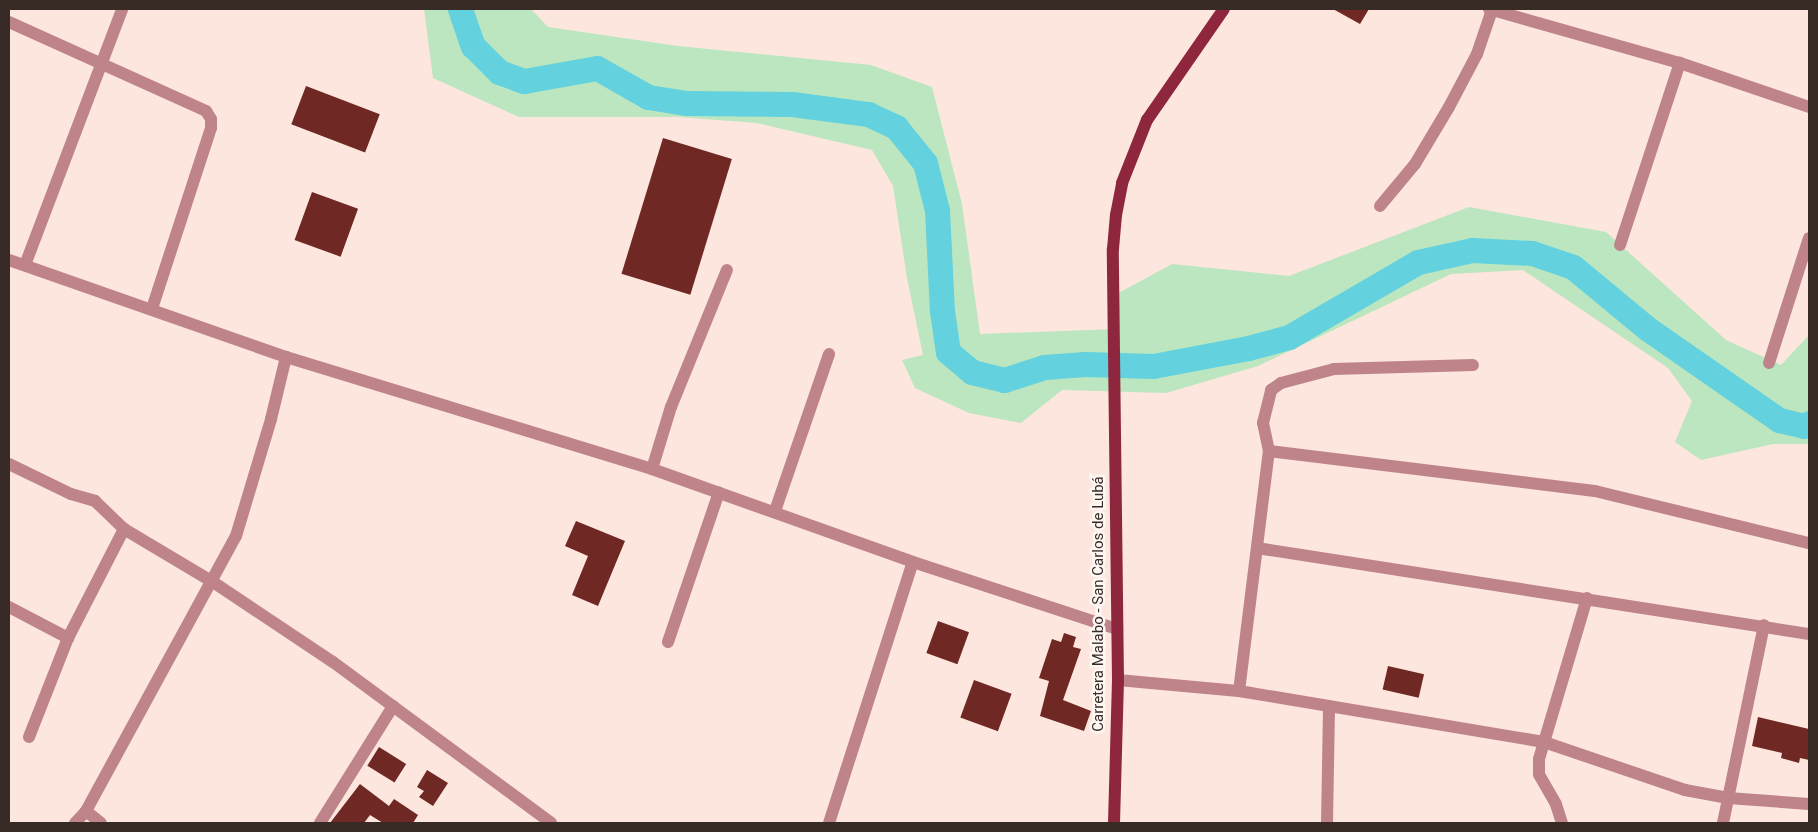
<!DOCTYPE html>
<meta charset="utf-8">
<style>
body{margin:0}
#map{position:relative;width:1818px;height:832px;overflow:hidden;background:#fce6de;font-family:Roboto,sans-serif}
div>[style]{position:absolute}
[style*='--x']{left:calc(var(--x)*1px);top:calc(var(--y)*1px);width:calc(var(--w)*1px);rotate:calc(var(--a)*1deg)}
.green>*{inset:0;background:#bbe6c0}
.river>*{height:25px;margin:-12.5px;padding:0 12.5px;transform-origin:12.5px;border-radius:12.5px;background:#63d1de}
.building>*{inset:0;background:#6f2823;transform-origin:0 0}
.minor>*{height:12px;margin:-6px;padding:0 6px;transform-origin:6px;border-radius:6px;background:#bf848a}
.major>*{height:12px;margin:-6px;padding:0 6px;transform-origin:6px;border-radius:6px;background:#8e273d}
span{translate:-50% -50%;white-space:nowrap;text-align:center;line-height:1.15;-webkit-text-stroke:5px #fef7f4;paint-order:stroke}
.street-label{font-size:15px;color:#382b26}
.frame{position:absolute;inset:0;border:10px solid #382b26;pointer-events:none}
</style>
<div id="map">
<div class="green">
<i style="clip-path:polygon(424px 9px,531px 9px,548px 27px,678px 46px,871px 65px,932px 87px,962px 204px,980px 334px,1117px 329px,1113px 296px,1172px 264px,1289px 276px,1469px 207px,1606px 232px,1726px 340px,1781px 365px,1809px 335px,1809px 444px,1773px 444px,1701px 460px,1675px 442px,1692px 401px,1668px 368px,1523px 270px,1451px 274px,1258px 366px,1166px 393px,1062px 390px,1021px 423px,969px 413px,915px 388px,902px 360px,923px 355px,907px 278px,893px 186px,872px 150px,757px 123px,678px 117px,519px 117px,433px 78px)"></i>
</div>
<div class="river">
<i style="--x:460;--y:9;--w:39;--a:71"></i>
<i style="--x:473;--y:46;--w:37;--a:45"></i>
<i style="--x:499;--y:72;--w:27;--a:20"></i>
<i style="--x:524;--y:81;--w:74;--a:-10.1"></i>
<i style="--x:597;--y:68;--w:59;--a:29.6"></i>
<i style="--x:648;--y:97;--w:39;--a:9"></i>
<i style="--x:687;--y:103;--w:105;--a:0.5"></i>
<i style="--x:792;--y:104;--w:77;--a:7.5"></i>
<i style="--x:868;--y:114;--w:31;--a:25"></i>
<i style="--x:896;--y:127;--w:46;--a:51.1"></i>
<i style="--x:925;--y:163;--w:49;--a:75.7"></i>
<i style="--x:937;--y:210;--w:101;--a:87.2"></i>
<i style="--x:942;--y:311;--w:41;--a:81.7"></i>
<i style="--x:948;--y:352;--w:31;--a:40"></i>
<i style="--x:972;--y:372;--w:33;--a:14"></i>
<i style="--x:1004;--y:380;--w:42;--a:-18"></i>
<i style="--x:1044;--y:367;--w:41;--a:-4.2"></i>
<i style="--x:1085;--y:364;--w:68;--a:1.7"></i>
<i style="--x:1153;--y:366;--w:97;--a:-10.7"></i>
<i style="--x:1248;--y:348;--w:42;--a:-15"></i>
<i style="--x:1289;--y:337;--w:149;--a:-30.2"></i>
<i style="--x:1418;--y:262;--w:55;--a:-12.5"></i>
<i style="--x:1472;--y:250;--w:60;--a:2.9"></i>
<i style="--x:1532;--y:253;--w:43;--a:18.9"></i>
<i style="--x:1573;--y:267;--w:97;--a:39.6"></i>
<i style="--x:1648;--y:329;--w:160;--a:34.8"></i>
<i style="--x:1779;--y:420;--w:26;--a:13"></i>
<i style="--x:1804;--y:426;--w:6;--a:-31"></i>
</div>
<div class="building">
<i style="clip-path:polygon(1333px 9px,1369px 9px,1360px 24px)"></i>
<i style="left:306px;top:86px;width:79px;height:41px;rotate:21deg"></i>
<i style="left:663px;top:138px;width:72px;height:142px;rotate:17deg"></i>
<i style="left:312px;top:192px;width:49px;height:51px;rotate:20deg"></i>
<i style="clip-path:polygon(576px 521px,625px 541px,598px 606px,572px 595px,588px 556px,565px 546px)"></i>
<i style="left:938px;top:621px;width:33px;height:34px;rotate:20deg"></i>
<i style="clip-path:polygon(1064px 633px,1076px 637px,1073px 647px,1081px 649px,1063px 700px,1091px 711px,1084px 731px,1040px 716px,1049px 681px,1039px 678px,1052px 639px,1061px 642px)"></i>
<i style="left:1388px;top:666px;width:37px;height:24px;rotate:13deg"></i>
<i style="left:974px;top:680px;width:40px;height:40px;rotate:20deg"></i>
<i style="clip-path:polygon(1758px 717px,1809px 729px,1809px 760px,1800px 758px,1799px 763px,1781px 758px,1782px 753px,1752px 746px)"></i>
<i style="left:379px;top:747px;width:32px;height:22px;rotate:32deg"></i>
<i style="clip-path:polygon(427px 770px,448px 783px,433px 806px,419px 797px,424px 791px,417px 787px)"></i>
<i style="clip-path:polygon(360px 784px,389px 806px,394px 799px,418px 815px,413px 823px,383px 823px,370px 815px,364px 823px,330px 823px)"></i>
</div>
<div class="minor">
<i style="--x:1489;--y:9;--w:198;--a:15.8"></i>
<i style="--x:1680;--y:63;--w:136;--a:18.8"></i>
<i style="--x:9;--y:22;--w:216;--a:24.3"></i>
<i style="--x:206;--y:111;--w:9;--a:58"></i>
<i style="--x:211;--y:119;--w:9;--a:90"></i>
<i style="--x:211;--y:128;--w:190;--a:108.1"></i>
<i style="--x:1380;--y:206;--w:55;--a:-50.2"></i>
<i style="--x:1415;--y:164;--w:66;--a:-59.2"></i>
<i style="--x:1449;--y:107;--w:60;--a:-62.2"></i>
<i style="--x:1477;--y:54;--w:46;--a:-71.2"></i>
<i style="--x:1620;--y:245;--w:192;--a:-71.8"></i>
<i style="--x:9;--y:260;--w:293;--a:19.3"></i>
<i style="--x:286;--y:357;--w:383;--a:17"></i>
<i style="--x:652;--y:469;--w:277;--a:19.6"></i>
<i style="--x:913;--y:562;--w:215;--a:18.2"></i>
<i style="--x:25;--y:265;--w:274;--a:-69.2"></i>
<i style="--x:1769;--y:363;--w:131;--a:-72.3"></i>
<i style="--x:1269;--y:451;--w:328;--a:7"></i>
<i style="--x:1595;--y:491;--w:220;--a:13.7"></i>
<i style="--x:9;--y:464;--w:69;--a:25.8"></i>
<i style="--x:71;--y:494;--w:25;--a:16"></i>
<i style="--x:95;--y:501;--w:40;--a:44"></i>
<i style="--x:652;--y:469;--w:65;--a:-73"></i>
<i style="--x:671;--y:407;--w:148;--a:-67.8"></i>
<i style="--x:775;--y:511;--w:166;--a:-71"></i>
<i style="--x:1257;--y:548;--w:559;--a:8.86"></i>
<i style="--x:9;--y:607;--w:67;--a:27.7"></i>
<i style="--x:668;--y:642;--w:158;--a:-71.2"></i>
<i style="--x:1118;--y:680;--w:121;--a:5.2"></i>
<i style="--x:1239;--y:691;--w:309;--a:9.5"></i>
<i style="--x:1544;--y:742;--w:149;--a:18.8"></i>
<i style="--x:1685;--y:790;--w:44;--a:10.5"></i>
<i style="--x:1728;--y:798;--w:81;--a:4.2"></i>
<i style="--x:1239;--y:691;--w:242;--a:-82.9"></i>
<i style="--x:1269;--y:451;--w:29;--a:-102"></i>
<i style="--x:1263;--y:423;--w:34;--a:-76"></i>
<i style="--x:1271;--y:390;--w:12;--a:-35"></i>
<i style="--x:1281;--y:383;--w:55;--a:-14.8"></i>
<i style="--x:1334;--y:369;--w:139;--a:-1.6"></i>
<i style="--x:29;--y:737;--w:106;--a:-68.5"></i>
<i style="--x:68;--y:638;--w:123;--a:-62.8"></i>
<i style="--x:124;--y:529;--w:104;--a:30.8"></i>
<i style="--x:213;--y:582;--w:144;--a:33.7"></i>
<i style="--x:333;--y:662;--w:271;--a:36.4"></i>
<i style="--x:86;--y:811;--w:19;--a:39"></i>
<i style="--x:75;--y:823;--w:16;--a:-47"></i>
<i style="--x:86;--y:811;--w:313;--a:-61.4"></i>
<i style="--x:236;--y:536;--w:122;--a:-73.3"></i>
<i style="--x:271;--y:419;--w:64;--a:-76.4"></i>
<i style="--x:320;--y:823;--w:138;--a:-58"></i>
<i style="--x:829;--y:823;--w:274;--a:-72.2"></i>
<i style="--x:1327;--y:823;--w:115;--a:-89"></i>
<i style="--x:1562;--y:823;--w:20;--a:-108"></i>
<i style="--x:1556;--y:804;--w:34;--a:-120"></i>
<i style="--x:1539;--y:774;--w:15;--a:-90"></i>
<i style="--x:1539;--y:759;--w:168;--a:-73.4"></i>
<i style="--x:1723;--y:823;--w:202;--a:-78.3"></i>
</div>
<div class="major">
<i style="--x:1114;--y:823;--w:143;--a:-88.4"></i>
<i style="--x:1118;--y:680;--w:431;--a:-90.7"></i>
<i style="--x:1113;--y:249;--w:34;--a:-85"></i>
<i style="--x:1116;--y:215;--w:33;--a:-79"></i>
<i style="--x:1122;--y:183;--w:68;--a:-68.4"></i>
<i style="--x:1147;--y:120;--w:135;--a:-55.3"></i>
</div>
<div class="street-label">
<span style="left:1099px;top:604px;rotate:-90deg">Carretera Malabo - San Carlos de Lubá</span>
</div>
<div class="frame"></div>
</div>
